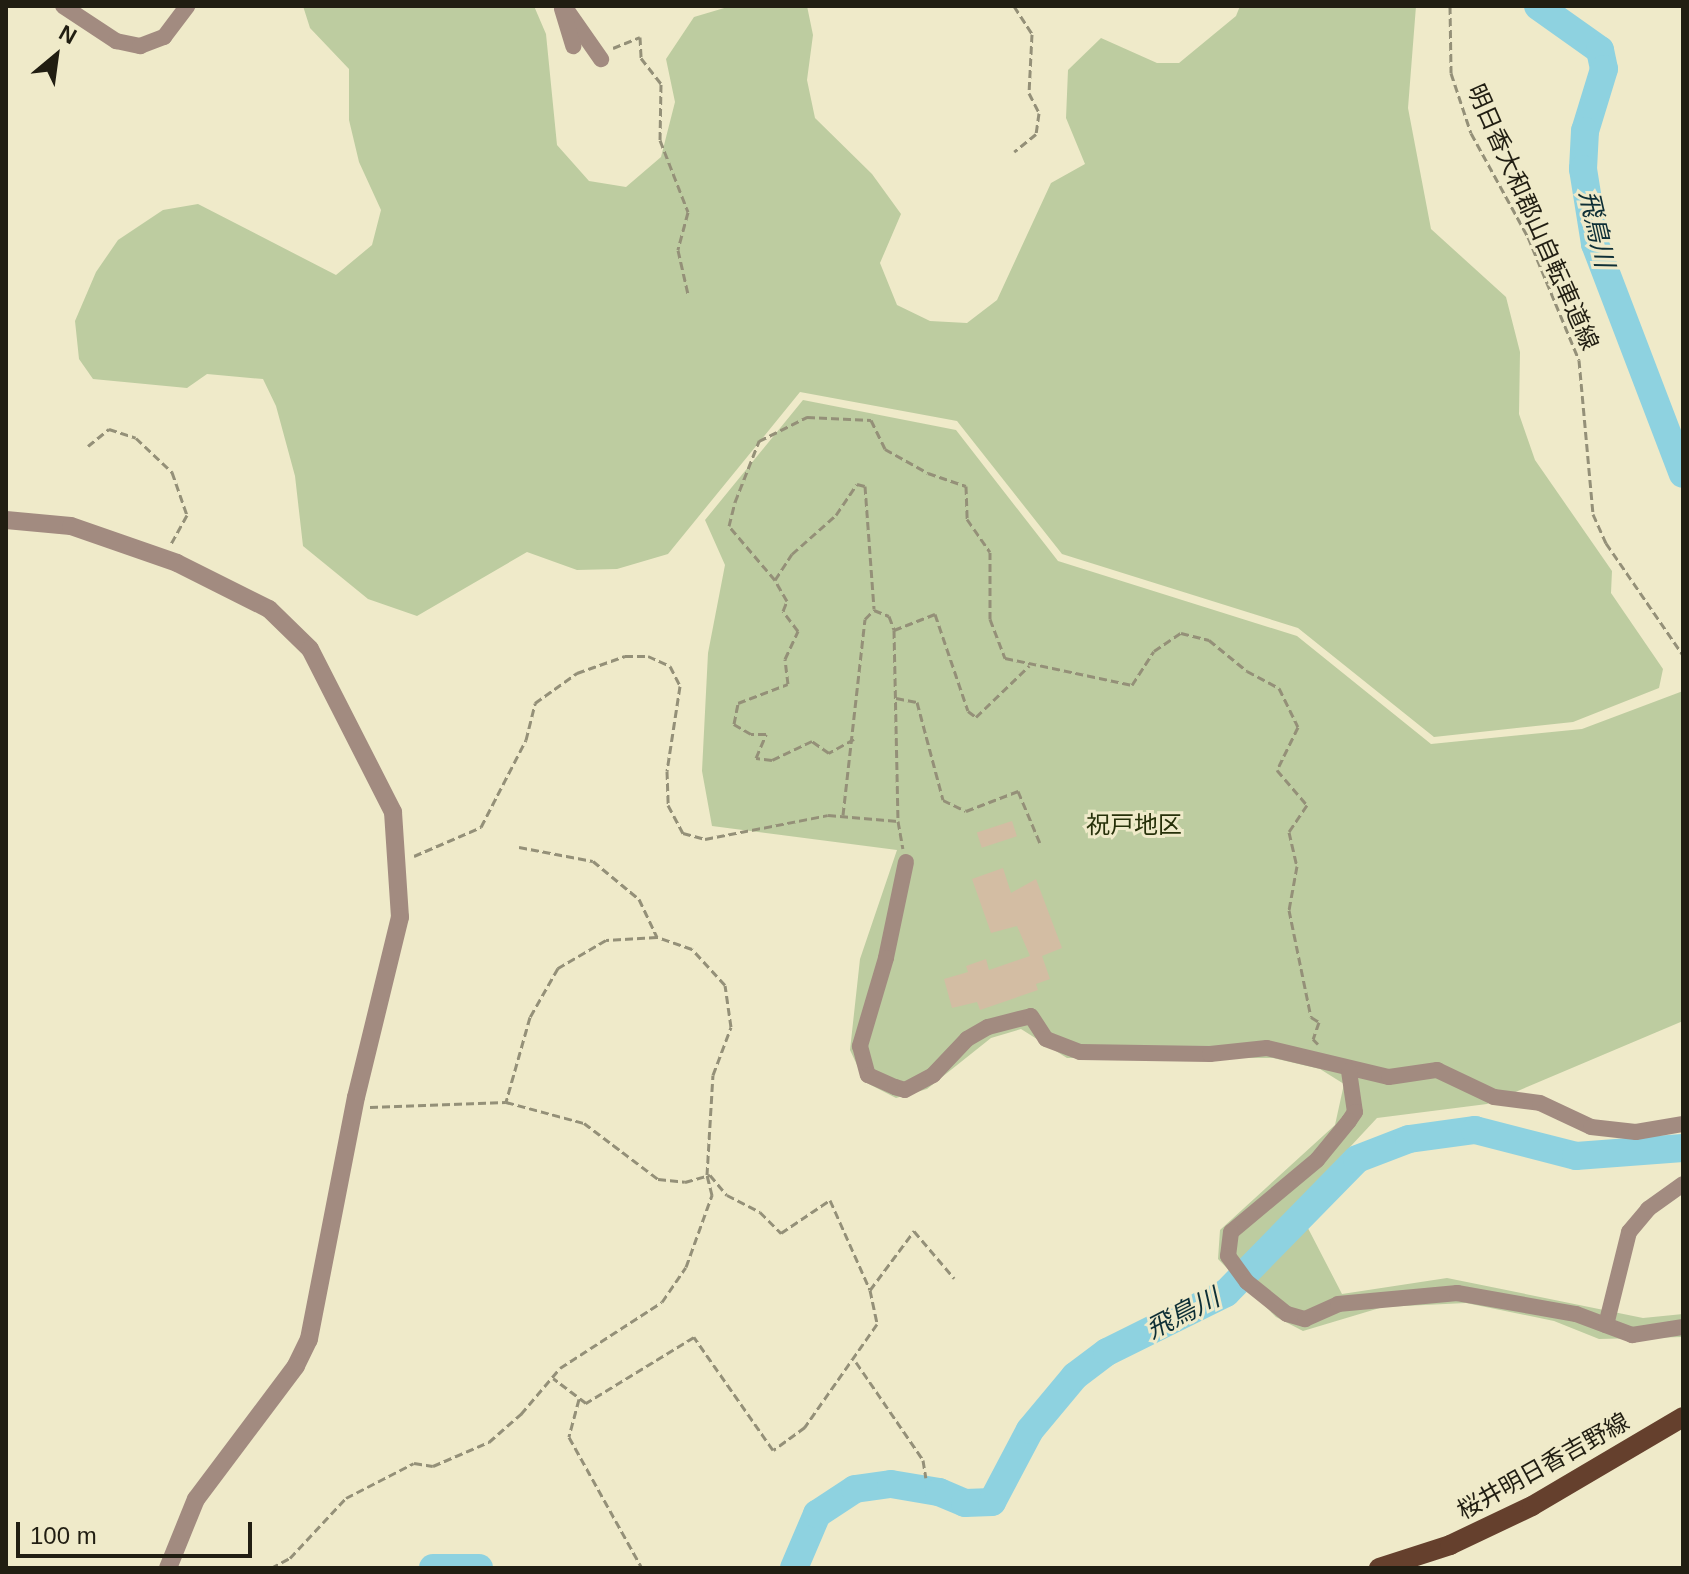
<!DOCTYPE html>
<meta charset="utf-8">
<style>
body{margin:0}
#map{position:relative;width:1689px;height:1574px;overflow:hidden;background:#efeac9;font-family:Helvetica,"Noto Sans JP",sans-serif}
div>[style]{position:absolute}
[style*='--x']{left:calc(var(--x)*1px);top:calc(var(--y)*1px);width:calc(var(--w)*1px);rotate:calc(var(--a)*1deg)}
.green>*{inset:0;background:#bdcca0}
.river>*{height:28px;margin:-14px;padding:0 14px;transform-origin:14px;border-radius:14px;background:#8ed2e0}
.building>*{inset:0;background:#d3bda3;transform-origin:0 0}
.path>*{height:3px;margin-top:-1.5px;transform-origin:0;background:repeating-linear-gradient(90deg,#949078 0 8px,transparent 0 12px)}
.minor>*{height:16px;margin:-8px;padding:0 8px;transform-origin:8px;border-radius:8px;background:#a28b80}
.tertiary>*{height:18px;margin:-9px;padding:0 9px;transform-origin:9px;border-radius:9px;background:#a28b80}
.primary>*{height:20px;margin:-10px;padding:0 10px;transform-origin:10px;border-radius:10px;background:#65402d}
span{translate:-50% -50%;white-space:nowrap;text-align:center;line-height:1.15;-webkit-text-stroke:6px #efeac9;paint-order:stroke}
.street-label{font-size:24px;color:#211e12}
.park-label{font-size:24px;color:#263009}
.water-label{font-size:26px;color:#0e2f36;font-style:italic}
.frame{position:absolute;inset:0;border:8px solid #211e12;pointer-events:none}
.north{position:absolute;left:16px;top:16px;width:80px;height:80px;-webkit-text-stroke:6px #efeac9;paint-order:stroke;rotate:29deg;font-size:22px;font-weight:700;line-height:32px;text-align:center;color:#211e12}
.north::after{content:'';display:block;margin:auto;width:28px;height:36px;background:#211e12;clip-path:polygon(50% 0,100% 100%,50% 72%,0 100%)}
.scale{position:absolute;left:16px;top:1522px;width:236px;height:36px;box-sizing:border-box;border:4px solid #211e12;border-top:0;padding-left:10px;font-size:24px;line-height:28px;white-space:nowrap;color:#211e12;-webkit-text-stroke:6px #efeac9;paint-order:stroke}
</style>
<div id="map">
<div class="green">
<i style="clip-path:polygon(303px 6px,534px 6px,546px 34px,557px 145px,589px 181px,626px 187px,661px 157px,675px 102px,666px 59px,694px 17px,731px 6px,807px 6px,813px 35px,807px 80px,815px 118px,872px 174px,901px 214px,880px 263px,897px 305px,930px 321px,967px 323px,997px 300px,1051px 183px,1085px 164px,1066px 118px,1068px 70px,1101px 38px,1157px 63px,1179px 63px,1236px 16px,1240px 6px,1416px 6px,1408px 108px,1431px 229px,1506px 297px,1520px 352px,1519px 414px,1535px 460px,1612px 571px,1611px 593px,1663px 669px,1659px 688px,1573px 722px,1434px 737px,1298px 628px,1062px 554px,957px 421px,800px 392px,668px 554px,617px 569px,577px 570px,527px 552px,417px 616px,368px 599px,303px 546px,295px 476px,276px 406px,263px 379px,207px 374px,187px 388px,93px 379px,79px 359px,75px 321px,96px 272px,118px 240px,163px 210px,198px 204px,336px 275px,372px 245px,381px 210px,359px 162px,349px 120px,349px 69px,310px 28px)"></i>
<i style="clip-path:polygon(803px 400px,956px 430px,1058px 561px,1297px 636px,1431px 744px,1582px 729px,1683px 691px,1683px 1021px,1487px 1104px,1377px 1118px,1296px 1205px,1342px 1294px,1447px 1278px,1643px 1318px,1683px 1314px,1683px 1337px,1599px 1339px,1554px 1321px,1466px 1303px,1383px 1307px,1303px 1331px,1276px 1317px,1218px 1259px,1220px 1230px,1335px 1125px,1344px 1084px,1320px 1069px,1273px 1058px,1067px 1058px,1021px 1029px,991px 1038px,927px 1089px,896px 1098px,865px 1082px,850px 1050px,860px 959px,897px 850px,712px 826px,702px 771px,708px 653px,725px 565px,705px 520px)"></i>
</div>
<div class="river">
<i style="--x:1538;--y:6;--w:76;--a:35.4"></i>
<i style="--x:1600;--y:50;--w:19;--a:78"></i>
<i style="--x:1604;--y:69;--w:65;--a:107"></i>
<i style="--x:1585;--y:131;--w:38;--a:93"></i>
<i style="--x:1583;--y:169;--w:76;--a:80.9"></i>
<i style="--x:1595;--y:244;--w:246;--a:69.1"></i>
<i style="--x:433;--y:1568;--w:46;--a:0"></i>
<i style="--x:794;--y:1568;--w:59;--a:-66.9"></i>
<i style="--x:817;--y:1514;--w:45;--a:-33.3"></i>
<i style="--x:855;--y:1489;--w:36;--a:-8"></i>
<i style="--x:891;--y:1484;--w:49;--a:9.5"></i>
<i style="--x:939;--y:1492;--w:28;--a:23"></i>
<i style="--x:965;--y:1503;--w:27;--a:-2"></i>
<i style="--x:992;--y:1502;--w:81;--a:-62.2"></i>
<i style="--x:1030;--y:1430;--w:70;--a:-50.2"></i>
<i style="--x:1075;--y:1376;--w:40;--a:-37"></i>
<i style="--x:1107;--y:1352;--w:133;--a:-26.4"></i>
<i style="--x:1226;--y:1293;--w:187;--a:-45.6"></i>
<i style="--x:1357;--y:1159;--w:56;--a:-21"></i>
<i style="--x:1409;--y:1139;--w:67;--a:-7.8"></i>
<i style="--x:1475;--y:1130;--w:104;--a:14.4"></i>
<i style="--x:1576;--y:1156;--w:107;--a:-4.3"></i>
</div>
<div class="building">
<i style="left:1012px;top:821px;width:16px;height:37px;rotate:72deg"></i>
<i style="clip-path:polygon(1003px 868px,1011px 893px,1036px 879px,1062px 948px,1042px 956px,1050px 979px,1036px 984px,1038px 990px,980px 1010px,977px 1002px,952px 1008px,944px 979px,968px 972px,966px 966px,986px 959px,989px 970px,1030px 956px,1017px 926px,991px 933px,972px 879px)"></i>
</div>
<div class="path">
<i style="--x:1014;--y:6;--w:33;--a:57"></i>
<i style="--x:1032;--y:34;--w:59;--a:92.9"></i>
<i style="--x:1029;--y:93;--w:22;--a:63"></i>
<i style="--x:1039;--y:113;--w:21;--a:98"></i>
<i style="--x:1036;--y:134;--w:28;--a:141"></i>
<i style="--x:1450;--y:6;--w:67;--a:89.1"></i>
<i style="--x:1451;--y:73;--w:63;--a:71.6"></i>
<i style="--x:1471;--y:133;--w:119;--a:61.3"></i>
<i style="--x:1528;--y:237;--w:133;--a:67.5"></i>
<i style="--x:1579;--y:360;--w:155;--a:84.8"></i>
<i style="--x:1593;--y:514;--w:32;--a:66"></i>
<i style="--x:1606;--y:543;--w:136;--a:55.5"></i>
<i style="--x:613;--y:48;--w:29;--a:-22"></i>
<i style="--x:640;--y:37;--w:21;--a:87"></i>
<i style="--x:641;--y:58;--w:33;--a:52"></i>
<i style="--x:661;--y:84;--w:56;--a:91"></i>
<i style="--x:660;--y:140;--w:77;--a:68.7"></i>
<i style="--x:688;--y:212;--w:39;--a:105"></i>
<i style="--x:678;--y:250;--w:45;--a:77.2"></i>
<i style="--x:88;--y:446;--w:27;--a:-39"></i>
<i style="--x:109;--y:429;--w:28;--a:18"></i>
<i style="--x:136;--y:438;--w:50;--a:43.4"></i>
<i style="--x:172;--y:472;--w:46;--a:70.8"></i>
<i style="--x:187;--y:515;--w:33;--a:119"></i>
<i style="--x:775;--y:580;--w:31;--a:-57"></i>
<i style="--x:792;--y:554;--w:59;--a:-41.6"></i>
<i style="--x:836;--y:515;--w:37;--a:-56"></i>
<i style="--x:857;--y:484;--w:8;--a:14"></i>
<i style="--x:865;--y:486;--w:123;--a:85.8"></i>
<i style="--x:894;--y:630;--w:44;--a:-21.3"></i>
<i style="--x:935;--y:614;--w:102;--a:71.2"></i>
<i style="--x:968;--y:711;--w:10;--a:37"></i>
<i style="--x:976;--y:717;--w:74;--a:-43.9"></i>
<i style="--x:896;--y:698;--w:21;--a:11"></i>
<i style="--x:917;--y:702;--w:101;--a:75.1"></i>
<i style="--x:943;--y:800;--w:25;--a:26"></i>
<i style="--x:966;--y:811;--w:56;--a:-21"></i>
<i style="--x:1018;--y:791;--w:56;--a:67.1"></i>
<i style="--x:854;--y:739;--w:29;--a:151"></i>
<i style="--x:829;--y:753;--w:21;--a:-145"></i>
<i style="--x:812;--y:741;--w:44;--a:154.6"></i>
<i style="--x:772;--y:760;--w:16;--a:-173"></i>
<i style="--x:756;--y:758;--w:26;--a:-67"></i>
<i style="--x:766;--y:734;--w:15;--a:180"></i>
<i style="--x:751;--y:734;--w:20;--a:-150"></i>
<i style="--x:734;--y:724;--w:21;--a:-79"></i>
<i style="--x:738;--y:703;--w:53;--a:-20.8"></i>
<i style="--x:788;--y:684;--w:25;--a:-97"></i>
<i style="--x:785;--y:659;--w:31;--a:-65"></i>
<i style="--x:798;--y:631;--w:25;--a:-127"></i>
<i style="--x:783;--y:611;--w:11;--a:-68"></i>
<i style="--x:787;--y:601;--w:24;--a:-120"></i>
<i style="--x:775;--y:580;--w:71;--a:-130.4"></i>
<i style="--x:729;--y:526;--w:25;--a:-76"></i>
<i style="--x:735;--y:502;--w:66;--a:-68.5"></i>
<i style="--x:759;--y:441;--w:54;--a:-26.6"></i>
<i style="--x:807;--y:417;--w:64;--a:2.7"></i>
<i style="--x:871;--y:420;--w:32;--a:64"></i>
<i style="--x:885;--y:449;--w:49;--a:29.2"></i>
<i style="--x:928;--y:473;--w:40;--a:18.9"></i>
<i style="--x:966;--y:486;--w:33;--a:88"></i>
<i style="--x:967;--y:519;--w:40;--a:55.1"></i>
<i style="--x:990;--y:552;--w:67;--a:90"></i>
<i style="--x:990;--y:619;--w:42;--a:69"></i>
<i style="--x:1005;--y:658;--w:130;--a:12"></i>
<i style="--x:1132;--y:685;--w:40;--a:-57.1"></i>
<i style="--x:1154;--y:651;--w:32;--a:-34"></i>
<i style="--x:1181;--y:633;--w:29;--a:14"></i>
<i style="--x:1209;--y:640;--w:49;--a:39.2"></i>
<i style="--x:1247;--y:671;--w:36;--a:28"></i>
<i style="--x:1279;--y:688;--w:43;--a:64"></i>
<i style="--x:1298;--y:727;--w:48;--a:116"></i>
<i style="--x:1277;--y:770;--w:46;--a:49.4"></i>
<i style="--x:1307;--y:805;--w:32;--a:124"></i>
<i style="--x:1289;--y:832;--w:35;--a:77"></i>
<i style="--x:1297;--y:866;--w:45;--a:100.3"></i>
<i style="--x:1289;--y:910;--w:109;--a:78.4"></i>
<i style="--x:1311;--y:1017;--w:9;--a:32"></i>
<i style="--x:1319;--y:1022;--w:18;--a:109"></i>
<i style="--x:1313;--y:1039;--w:7;--a:45"></i>
<i style="--x:843;--y:815;--w:197;--a:-83.6"></i>
<i style="--x:865;--y:619;--w:13;--a:-45"></i>
<i style="--x:874;--y:610;--w:16;--a:22"></i>
<i style="--x:889;--y:616;--w:15;--a:70"></i>
<i style="--x:894;--y:630;--w:191;--a:88.8"></i>
<i style="--x:519;--y:847;--w:75;--a:10.7"></i>
<i style="--x:593;--y:861;--w:60;--a:39.6"></i>
<i style="--x:639;--y:899;--w:42;--a:64.7"></i>
<i style="--x:414;--y:856;--w:73;--a:-23.4"></i>
<i style="--x:481;--y:827;--w:98;--a:-62.7"></i>
<i style="--x:526;--y:740;--w:38;--a:-76"></i>
<i style="--x:535;--y:703;--w:52;--a:-35.5"></i>
<i style="--x:577;--y:673;--w:51;--a:-19.5"></i>
<i style="--x:625;--y:656;--w:23;--a:0"></i>
<i style="--x:648;--y:656;--w:24;--a:24"></i>
<i style="--x:670;--y:666;--w:22;--a:63"></i>
<i style="--x:680;--y:686;--w:86;--a:98.7"></i>
<i style="--x:667;--y:771;--w:34;--a:88"></i>
<i style="--x:668;--y:805;--w:32;--a:62"></i>
<i style="--x:683;--y:833;--w:23;--a:15"></i>
<i style="--x:705;--y:839;--w:125;--a:-11"></i>
<i style="--x:828;--y:815;--w:70;--a:4.9"></i>
<i style="--x:898;--y:821;--w:28;--a:80"></i>
<i style="--x:370;--y:1107;--w:136;--a:-2.1"></i>
<i style="--x:506;--y:1102;--w:81;--a:15.1"></i>
<i style="--x:584;--y:1123;--w:93;--a:37.1"></i>
<i style="--x:658;--y:1179;--w:27;--a:6"></i>
<i style="--x:685;--y:1182;--w:26;--a:-16"></i>
<i style="--x:710;--y:1175;--w:26;--a:50"></i>
<i style="--x:727;--y:1195;--w:37;--a:27"></i>
<i style="--x:760;--y:1212;--w:30;--a:45"></i>
<i style="--x:781;--y:1233;--w:59;--a:-34"></i>
<i style="--x:830;--y:1200;--w:98;--a:66"></i>
<i style="--x:870;--y:1290;--w:35;--a:78"></i>
<i style="--x:877;--y:1324;--w:126;--a:125"></i>
<i style="--x:805;--y:1427;--w:39;--a:144"></i>
<i style="--x:773;--y:1450;--w:138;--a:-125"></i>
<i style="--x:694;--y:1337;--w:127;--a:148.6"></i>
<i style="--x:586;--y:1403;--w:41;--a:-142.9"></i>
<i style="--x:870;--y:1290;--w:74;--a:-53.3"></i>
<i style="--x:914;--y:1231;--w:62;--a:49.6"></i>
<i style="--x:856;--y:1362;--w:119;--a:55.6"></i>
<i style="--x:923;--y:1460;--w:18;--a:81"></i>
<i style="--x:579;--y:1399;--w:39;--a:105"></i>
<i style="--x:569;--y:1437;--w:150;--a:60.9"></i>
<i style="--x:222;--y:1568;--w:49;--a:0"></i>
<i style="--x:271;--y:1568;--w:21;--a:-28"></i>
<i style="--x:290;--y:1558;--w:82;--a:-47"></i>
<i style="--x:346;--y:1498;--w:76;--a:-27.2"></i>
<i style="--x:414;--y:1463;--w:19;--a:9"></i>
<i style="--x:433;--y:1466;--w:61;--a:-23.2"></i>
<i style="--x:489;--y:1442;--w:43;--a:-41.2"></i>
<i style="--x:521;--y:1414;--w:60;--a:-49.7"></i>
<i style="--x:560;--y:1368;--w:121;--a:-32.9"></i>
<i style="--x:662;--y:1302;--w:42;--a:-55.6"></i>
<i style="--x:686;--y:1267;--w:77;--a:-70.1"></i>
<i style="--x:712;--y:1195;--w:21;--a:-104"></i>
<i style="--x:707;--y:1175;--w:100;--a:-86.6"></i>
<i style="--x:713;--y:1075;--w:51;--a:-69.4"></i>
<i style="--x:731;--y:1027;--w:42;--a:-98.1"></i>
<i style="--x:725;--y:985;--w:49;--a:-132.5"></i>
<i style="--x:692;--y:949;--w:37;--a:-161"></i>
<i style="--x:657;--y:937;--w:51;--a:176.6"></i>
<i style="--x:606;--y:940;--w:56;--a:149.7"></i>
<i style="--x:558;--y:968;--w:56;--a:119.7"></i>
<i style="--x:530;--y:1017;--w:88;--a:105.8"></i>
</div>
<div class="minor">
<i style="--x:63;--y:6;--w:64;--a:33.4"></i>
<i style="--x:116;--y:41;--w:25;--a:12"></i>
<i style="--x:140;--y:46;--w:26;--a:-21"></i>
<i style="--x:164;--y:37;--w:39;--a:-53"></i>
<i style="--x:564;--y:6;--w:65;--a:55.1"></i>
<i style="--x:562;--y:9;--w:39;--a:73"></i>
<i style="--x:906;--y:862;--w:98;--a:101.8"></i>
<i style="--x:886;--y:958;--w:92;--a:106.5"></i>
<i style="--x:860;--y:1046;--w:30;--a:75"></i>
<i style="--x:868;--y:1075;--w:30;--a:24"></i>
<i style="--x:895;--y:1087;--w:10;--a:17"></i>
<i style="--x:905;--y:1090;--w:32;--a:-28"></i>
<i style="--x:933;--y:1075;--w:50;--a:-46.6"></i>
<i style="--x:967;--y:1039;--w:24;--a:-30"></i>
<i style="--x:988;--y:1027;--w:44;--a:-14.3"></i>
<i style="--x:1031;--y:1016;--w:27;--a:57"></i>
<i style="--x:1046;--y:1039;--w:36;--a:21"></i>
<i style="--x:1080;--y:1052;--w:130;--a:0.9"></i>
<i style="--x:1210;--y:1054;--w:57;--a:-6"></i>
<i style="--x:1267;--y:1048;--w:125;--a:13.4"></i>
<i style="--x:1389;--y:1077;--w:49;--a:-8.3"></i>
<i style="--x:1437;--y:1070;--w:63;--a:25.3"></i>
<i style="--x:1494;--y:1097;--w:46;--a:7.4"></i>
<i style="--x:1540;--y:1103;--w:56;--a:25.2"></i>
<i style="--x:1591;--y:1127;--w:45;--a:6.3"></i>
<i style="--x:1636;--y:1132;--w:48;--a:-9.7"></i>
<i style="--x:1349;--y:1071;--w:41;--a:81.7"></i>
<i style="--x:1355;--y:1112;--w:11;--a:124"></i>
<i style="--x:1349;--y:1121;--w:50;--a:129.4"></i>
<i style="--x:1317;--y:1160;--w:112;--a:140.1"></i>
<i style="--x:1231;--y:1232;--w:24;--a:97"></i>
<i style="--x:1228;--y:1256;--w:32;--a:54"></i>
<i style="--x:1247;--y:1282;--w:51;--a:38.7"></i>
<i style="--x:1287;--y:1314;--w:19;--a:16"></i>
<i style="--x:1305;--y:1319;--w:36;--a:-24"></i>
<i style="--x:1338;--y:1304;--w:120;--a:-5.3"></i>
<i style="--x:1457;--y:1293;--w:121;--a:10"></i>
<i style="--x:1576;--y:1314;--w:60;--a:20.6"></i>
<i style="--x:1632;--y:1335;--w:52;--a:-8.9"></i>
<i style="--x:1606;--y:1325;--w:96;--a:-76.1"></i>
<i style="--x:1629;--y:1232;--w:30;--a:-50"></i>
<i style="--x:1648;--y:1209;--w:43;--a:-35.5"></i>
</div>
<div class="tertiary">
<i style="--x:6;--y:520;--w:65;--a:5.3"></i>
<i style="--x:71;--y:526;--w:112;--a:19.2"></i>
<i style="--x:177;--y:563;--w:103;--a:26.6"></i>
<i style="--x:269;--y:609;--w:57;--a:44.3"></i>
<i style="--x:310;--y:649;--w:183;--a:63"></i>
<i style="--x:393;--y:812;--w:105;--a:86.2"></i>
<i style="--x:400;--y:917;--w:185;--a:103.7"></i>
<i style="--x:356;--y:1097;--w:247;--a:101"></i>
<i style="--x:309;--y:1339;--w:30;--a:116"></i>
<i style="--x:296;--y:1366;--w:166;--a:126.9"></i>
<i style="--x:196;--y:1499;--w:74;--a:112.1"></i>
</div>
<div class="primary">
<i style="--x:1379;--y:1568;--w:75;--a:-17.9"></i>
<i style="--x:1450;--y:1545;--w:91;--a:-25.4"></i>
<i style="--x:1532;--y:1506;--w:175;--a:-30.5"></i>
</div>
<div class="street-label">
<span style="left:1533px;top:217px;rotate:66deg">明日香大和郡山自転車道線</span>
<span style="left:1543px;top:1466px;rotate:-29deg">桜井明日香吉野線</span>
</div>
<div class="park-label">
<span style="left:1134px;top:825px">祝戸地区</span>
</div>
<div class="water-label">
<span style="left:1596px;top:229px;rotate:77deg">飛鳥川</span>
<span style="left:1183px;top:1314px;rotate:-27deg">飛鳥川</span>
</div>
<div class="frame"></div>
<div class="north">N</div>
<div class="scale">100 m</div>
</div>
